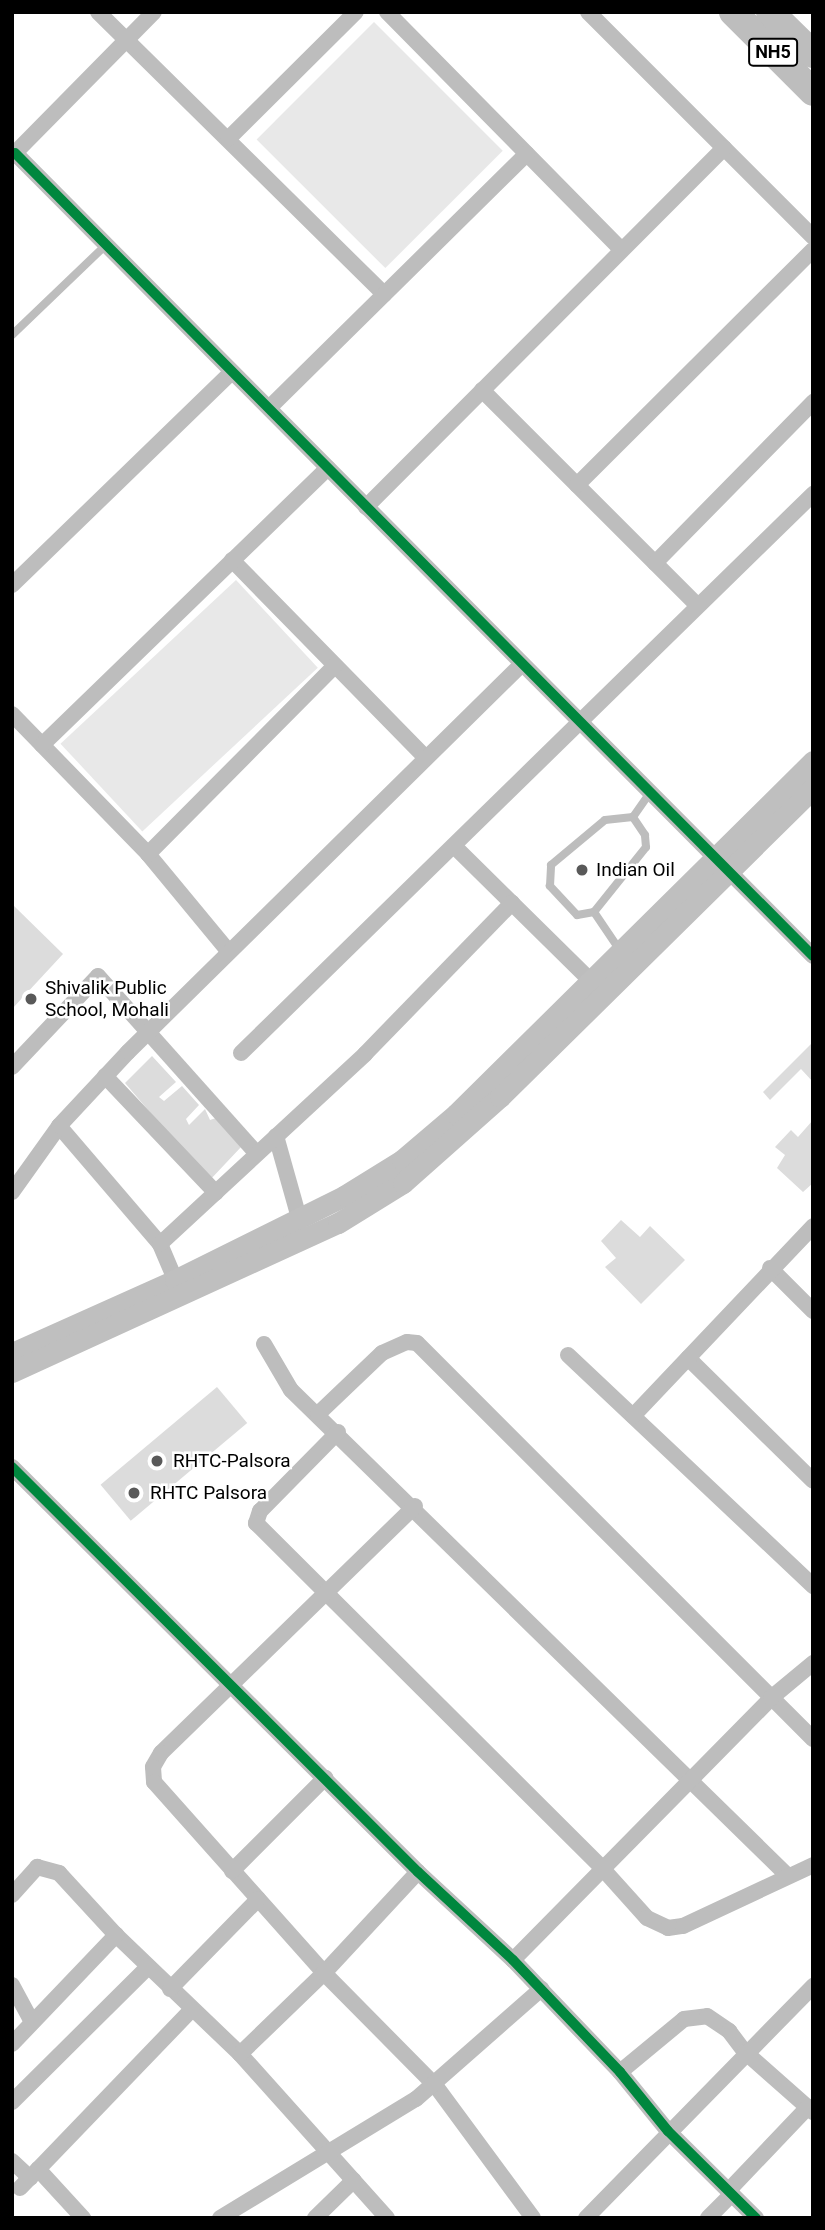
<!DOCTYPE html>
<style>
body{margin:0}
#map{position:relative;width:825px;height:2230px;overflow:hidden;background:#fff;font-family:Roboto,sans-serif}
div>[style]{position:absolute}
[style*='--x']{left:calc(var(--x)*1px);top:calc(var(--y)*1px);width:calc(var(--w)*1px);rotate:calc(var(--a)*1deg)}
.green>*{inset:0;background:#e8e8e8;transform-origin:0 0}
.building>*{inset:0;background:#dcdcdc;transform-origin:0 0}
.lane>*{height:8px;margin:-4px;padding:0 4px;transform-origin:4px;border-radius:4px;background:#bdbdbd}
.street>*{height:16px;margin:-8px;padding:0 8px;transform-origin:8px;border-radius:8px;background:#bdbdbd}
.secondary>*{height:21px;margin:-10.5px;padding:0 10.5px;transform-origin:10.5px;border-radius:10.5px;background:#bfbfbf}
.highway>*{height:28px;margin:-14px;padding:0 14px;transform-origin:14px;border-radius:14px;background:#bdbdbd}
.cycleway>*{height:10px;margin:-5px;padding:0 5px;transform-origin:5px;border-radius:5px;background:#00873e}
.dots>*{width:19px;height:19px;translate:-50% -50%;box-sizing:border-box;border:4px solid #fff;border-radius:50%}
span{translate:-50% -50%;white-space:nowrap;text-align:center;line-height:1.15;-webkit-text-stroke:5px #fff;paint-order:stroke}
.shield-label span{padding:2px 5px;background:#fff;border:2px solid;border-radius:5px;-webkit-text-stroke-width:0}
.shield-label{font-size:18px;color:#000;font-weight:700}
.poi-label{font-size:19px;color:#000}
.left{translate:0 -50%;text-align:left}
.frame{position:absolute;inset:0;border:14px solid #000;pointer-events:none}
</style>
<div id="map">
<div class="green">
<i style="left:374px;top:22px;width:182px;height:166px;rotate:45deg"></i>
<i style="left:236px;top:580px;width:120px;height:240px;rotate:47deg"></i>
</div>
<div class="building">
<i style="clip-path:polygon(12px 904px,63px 954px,12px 1009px)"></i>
<i style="clip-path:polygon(813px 1042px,813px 1082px,801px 1069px,770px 1100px,763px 1092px)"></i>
<i style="clip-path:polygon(152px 1056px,176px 1082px,159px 1097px,164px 1101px,182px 1086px,199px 1105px,186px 1119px,189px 1125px,205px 1109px,210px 1120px,216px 1118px,242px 1146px,209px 1181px,125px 1083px)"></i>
<i style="clip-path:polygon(813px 1120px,813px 1183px,803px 1192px,777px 1168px,785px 1155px,775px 1147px,791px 1130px,798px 1137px)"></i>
<i style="clip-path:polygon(621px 1220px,640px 1237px,650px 1226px,685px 1260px,641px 1304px,605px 1267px,616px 1258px,601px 1241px)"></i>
<i style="left:217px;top:1387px;width:47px;height:152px;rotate:50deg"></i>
</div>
<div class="lane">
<i style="--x:12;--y:335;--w:130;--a:-43.8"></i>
<i style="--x:594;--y:912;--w:83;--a:-51.3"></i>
<i style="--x:646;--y:847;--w:12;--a:-95"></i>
<i style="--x:645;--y:835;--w:22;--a:-124"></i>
<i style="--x:619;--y:949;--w:45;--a:-124"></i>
<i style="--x:594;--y:912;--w:17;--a:170"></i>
<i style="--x:577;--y:915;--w:40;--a:-133"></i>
<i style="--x:550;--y:886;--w:21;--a:-87"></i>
<i style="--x:551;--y:865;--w:70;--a:-39.8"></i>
<i style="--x:605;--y:820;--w:28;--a:-6"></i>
<i style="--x:633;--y:817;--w:29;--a:-55"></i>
</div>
<div class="street">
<i style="--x:98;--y:12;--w:402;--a:44.6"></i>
<i style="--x:387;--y:12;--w:334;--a:45.4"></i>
<i style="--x:588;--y:12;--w:318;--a:45"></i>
<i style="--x:228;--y:139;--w:180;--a:-44.8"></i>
<i style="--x:15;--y:153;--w:1132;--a:45.18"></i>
<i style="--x:12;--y:156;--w:202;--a:-45.4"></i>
<i style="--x:482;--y:390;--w:305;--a:45"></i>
<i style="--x:269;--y:408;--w:362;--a:-44.6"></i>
<i style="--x:577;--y:485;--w:333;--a:-44.9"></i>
<i style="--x:366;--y:507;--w:507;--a:-45.08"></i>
<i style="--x:232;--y:560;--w:276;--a:45.6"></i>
<i style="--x:655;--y:563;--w:226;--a:-45.5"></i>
<i style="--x:12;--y:585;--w:306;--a:-44.1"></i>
<i style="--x:12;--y:714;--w:195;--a:45.8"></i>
<i style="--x:148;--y:854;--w:127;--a:50.4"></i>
<i style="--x:42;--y:745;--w:398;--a:-44.1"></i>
<i style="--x:454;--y:846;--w:192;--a:44.6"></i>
<i style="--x:148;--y:854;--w:265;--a:-45.2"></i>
<i style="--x:241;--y:1053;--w:800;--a:-44.34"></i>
<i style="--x:12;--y:1067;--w:125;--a:-46.6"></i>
<i style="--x:98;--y:976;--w:237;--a:48.2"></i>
<i style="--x:105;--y:1076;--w:161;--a:46.5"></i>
<i style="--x:59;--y:1126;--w:155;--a:49.4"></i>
<i style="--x:160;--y:1244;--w:39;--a:67"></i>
<i style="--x:276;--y:1136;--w:85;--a:74.3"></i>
<i style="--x:12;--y:1192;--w:81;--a:-54.5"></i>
<i style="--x:59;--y:1126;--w:101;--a:-47"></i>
<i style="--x:128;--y:1052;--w:553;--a:-44.56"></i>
<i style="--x:160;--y:1244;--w:280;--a:-42.8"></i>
<i style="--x:365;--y:1054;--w:211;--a:-45.8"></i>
<i style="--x:770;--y:1268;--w:61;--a:45"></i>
<i style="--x:264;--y:1344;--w:53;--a:59.6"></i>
<i style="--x:291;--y:1390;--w:695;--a:44.36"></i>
<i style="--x:568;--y:1355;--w:337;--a:43.3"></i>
<i style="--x:688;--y:1358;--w:175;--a:44.5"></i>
<i style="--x:318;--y:1414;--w:88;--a:-43.6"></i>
<i style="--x:382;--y:1353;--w:27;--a:-24"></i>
<i style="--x:407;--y:1342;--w:10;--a:6"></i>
<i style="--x:417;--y:1343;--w:560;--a:45"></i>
<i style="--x:633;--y:1416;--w:262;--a:-46.5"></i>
<i style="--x:338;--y:1432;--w:111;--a:134.6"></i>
<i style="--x:260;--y:1511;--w:13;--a:108"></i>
<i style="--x:256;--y:1523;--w:489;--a:44.9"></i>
<i style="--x:602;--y:1868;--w:67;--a:48"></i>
<i style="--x:647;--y:1918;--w:23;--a:25"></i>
<i style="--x:668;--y:1928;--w:15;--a:-8"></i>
<i style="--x:683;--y:1926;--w:144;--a:-25.1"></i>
<i style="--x:12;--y:1467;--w:573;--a:44.93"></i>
<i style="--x:418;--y:1872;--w:129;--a:42.8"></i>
<i style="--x:513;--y:1960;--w:155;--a:46.3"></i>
<i style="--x:620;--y:2072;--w:76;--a:50.9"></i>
<i style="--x:668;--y:2131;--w:124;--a:44.7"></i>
<i style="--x:415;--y:1506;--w:354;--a:135.8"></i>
<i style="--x:161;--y:1753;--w:16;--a:120"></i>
<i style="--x:153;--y:1767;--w:15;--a:86"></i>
<i style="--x:154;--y:1782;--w:256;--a:48.3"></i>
<i style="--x:324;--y:1973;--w:158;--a:45.3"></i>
<i style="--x:435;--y:2085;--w:165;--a:53.6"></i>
<i style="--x:232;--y:1871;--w:132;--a:-45"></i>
<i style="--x:12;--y:1895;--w:38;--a:-48"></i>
<i style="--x:37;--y:1867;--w:23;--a:15"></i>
<i style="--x:59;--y:1873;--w:84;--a:47.4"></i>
<i style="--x:116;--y:1935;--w:172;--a:43.8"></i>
<i style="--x:240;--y:2054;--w:220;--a:48.1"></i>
<i style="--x:513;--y:1960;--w:368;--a:-45.4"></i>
<i style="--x:771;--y:1698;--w:55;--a:-39.8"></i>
<i style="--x:12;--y:1985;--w:42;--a:61.6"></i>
<i style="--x:170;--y:1989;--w:126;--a:-45.6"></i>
<i style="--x:12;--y:2044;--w:151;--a:-46.3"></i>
<i style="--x:240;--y:2054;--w:117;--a:-44"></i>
<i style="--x:324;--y:1973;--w:138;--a:-47.1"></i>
<i style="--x:620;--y:2072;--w:83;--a:-39.6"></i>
<i style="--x:684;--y:2019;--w:23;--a:-7"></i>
<i style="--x:707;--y:2016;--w:27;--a:34"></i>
<i style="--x:729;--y:2031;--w:26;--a:53"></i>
<i style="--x:745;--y:2052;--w:91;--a:41.4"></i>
<i style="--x:12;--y:2102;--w:192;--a:-44.8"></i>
<i style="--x:12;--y:2161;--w:25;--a:43"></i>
<i style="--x:38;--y:2169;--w:67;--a:47.4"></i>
<i style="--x:20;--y:2188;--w:247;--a:-46.1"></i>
<i style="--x:729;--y:2190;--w:115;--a:-46.4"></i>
<i style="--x:220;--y:2218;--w:229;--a:-31.3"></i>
<i style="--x:416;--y:2099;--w:167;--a:-41.3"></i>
<i style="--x:315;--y:2218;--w:54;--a:-44.3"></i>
<i style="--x:586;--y:2218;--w:325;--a:-45.6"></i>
<i style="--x:708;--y:2218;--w:34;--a:-45"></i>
</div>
<div class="secondary">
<i style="--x:12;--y:1353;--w:179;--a:-24.1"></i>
<i style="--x:175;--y:1280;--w:189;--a:-26.4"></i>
<i style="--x:344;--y:1196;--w:68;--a:-31.8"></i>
<i style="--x:402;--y:1160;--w:71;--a:-40.4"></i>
<i style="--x:456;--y:1114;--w:502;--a:-44.68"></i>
<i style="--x:12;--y:1372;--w:358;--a:-24.6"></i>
<i style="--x:338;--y:1223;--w:76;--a:-31.6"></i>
<i style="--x:403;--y:1183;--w:130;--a:-41.6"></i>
<i style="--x:500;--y:1097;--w:440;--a:-44.6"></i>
</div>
<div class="highway">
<i style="--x:733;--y:12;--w:113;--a:45"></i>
<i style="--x:770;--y:12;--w:60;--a:44.3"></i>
</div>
<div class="cycleway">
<i style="--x:15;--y:153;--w:1132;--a:45.18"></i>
<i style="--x:12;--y:1467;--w:573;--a:44.93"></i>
<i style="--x:418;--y:1872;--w:129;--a:42.8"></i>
<i style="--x:513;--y:1960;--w:155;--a:46.3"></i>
<i style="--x:620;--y:2072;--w:76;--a:50.9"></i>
<i style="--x:668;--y:2131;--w:124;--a:44.7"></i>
</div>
<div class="dots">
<i style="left:582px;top:870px;background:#595959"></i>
<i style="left:31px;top:999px;background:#595959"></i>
<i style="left:157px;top:1461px;background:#595959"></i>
<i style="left:134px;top:1493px;background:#595959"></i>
</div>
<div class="shield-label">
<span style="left:773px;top:52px">NH5</span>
</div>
<div class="poi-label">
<span class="left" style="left:596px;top:870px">Indian Oil</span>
<span class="left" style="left:45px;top:999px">Shivalik Public<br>School, Mohali</span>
<span class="left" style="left:173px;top:1461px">RHTC-Palsora</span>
<span class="left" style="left:150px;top:1493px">RHTC Palsora</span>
</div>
<div class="frame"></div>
</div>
